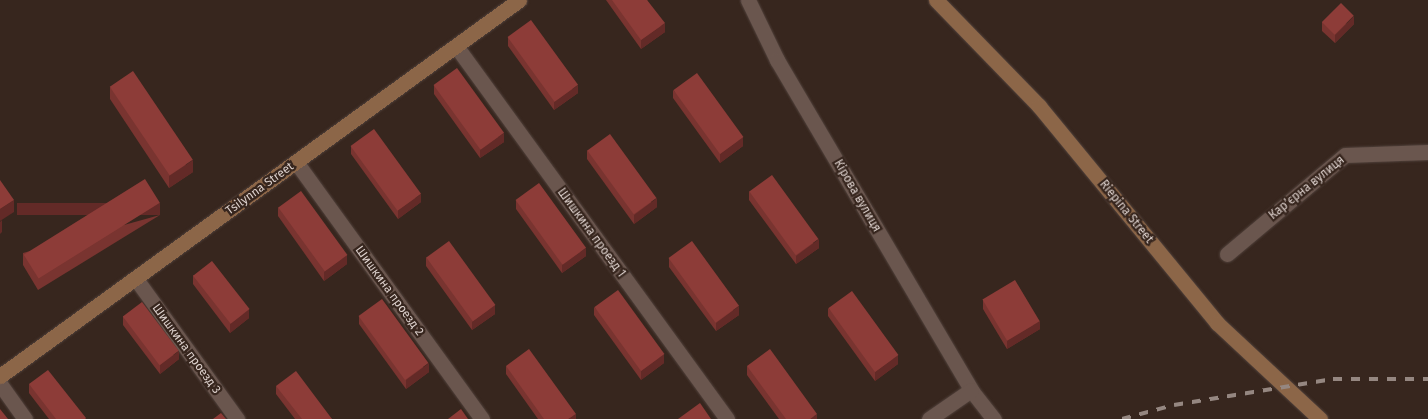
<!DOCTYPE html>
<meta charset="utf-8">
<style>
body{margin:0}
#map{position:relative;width:1428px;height:419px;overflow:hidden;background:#37261e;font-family:"Fira Sans",sans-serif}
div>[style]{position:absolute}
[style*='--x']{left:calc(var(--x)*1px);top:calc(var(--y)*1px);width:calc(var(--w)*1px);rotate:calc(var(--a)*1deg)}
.roads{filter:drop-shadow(0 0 1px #50413b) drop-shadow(0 0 1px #50413b)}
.street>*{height:15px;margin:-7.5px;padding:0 7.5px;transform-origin:7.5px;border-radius:7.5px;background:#6a564e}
.secondary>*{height:15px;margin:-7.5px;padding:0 7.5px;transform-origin:7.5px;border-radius:7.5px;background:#8c6648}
.rail>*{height:4px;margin-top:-2px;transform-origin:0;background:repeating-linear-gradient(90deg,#958781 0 9px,transparent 0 18px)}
.wall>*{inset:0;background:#793430}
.shaded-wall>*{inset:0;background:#632a27;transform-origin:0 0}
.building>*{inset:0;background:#8d3c38;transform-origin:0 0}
span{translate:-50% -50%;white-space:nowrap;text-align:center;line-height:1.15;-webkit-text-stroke:4.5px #37261e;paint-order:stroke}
.street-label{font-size:12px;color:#ddd1cd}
</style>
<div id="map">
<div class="roads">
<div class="street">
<i style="--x:748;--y:0;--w:67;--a:64.2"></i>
<i style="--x:777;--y:60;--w:383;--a:59.5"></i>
<i style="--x:971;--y:390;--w:37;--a:52"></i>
<i style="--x:456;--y:46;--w:461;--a:54"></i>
<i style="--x:296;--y:162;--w:317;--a:54.1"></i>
<i style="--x:1227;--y:254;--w:154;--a:-40"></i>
<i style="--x:1345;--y:155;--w:83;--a:-2.1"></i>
<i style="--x:136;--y:279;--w:173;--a:54.2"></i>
<i style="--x:0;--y:384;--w:43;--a:54.5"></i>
<i style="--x:929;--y:419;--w:51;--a:-34.6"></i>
</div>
<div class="secondary">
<i style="--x:936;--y:0;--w:148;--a:45.8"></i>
<i style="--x:1039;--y:106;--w:281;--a:50.6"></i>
<i style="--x:1217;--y:323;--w:141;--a:43"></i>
<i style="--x:0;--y:376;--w:641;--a:-35.92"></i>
</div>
</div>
<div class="rail">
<i style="--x:1122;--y:419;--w:54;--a:-15.1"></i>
<i style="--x:1174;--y:405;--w:161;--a:-9.3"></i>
<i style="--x:1333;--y:379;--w:95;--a:0"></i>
</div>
<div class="wall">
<i style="clip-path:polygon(606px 0,647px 0,665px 32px,641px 49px)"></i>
<i style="clip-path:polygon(1322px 22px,1354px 24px,1335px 43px,1322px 31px)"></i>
<i style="clip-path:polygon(508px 37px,578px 93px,554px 110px,508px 46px)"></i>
<i style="clip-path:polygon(434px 85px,504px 142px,480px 158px,434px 94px)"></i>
<i style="clip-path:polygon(110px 87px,193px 172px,169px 188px,110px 99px)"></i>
<i style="clip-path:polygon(673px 90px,743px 146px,720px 163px,673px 98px)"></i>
<i style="clip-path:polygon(351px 146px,421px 202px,398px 219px,351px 154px)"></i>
<i style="clip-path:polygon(587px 150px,657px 207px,634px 224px,587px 159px)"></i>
<i style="clip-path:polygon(749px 191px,819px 248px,796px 264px,749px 200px)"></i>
<i style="clip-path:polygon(516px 200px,586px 256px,562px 273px,516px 209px)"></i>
<i style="clip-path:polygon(278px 207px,347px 264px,324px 281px,278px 216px)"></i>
<i style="clip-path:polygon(160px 215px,38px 290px,23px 265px,23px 253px)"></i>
<i style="clip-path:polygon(426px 257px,495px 314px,472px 330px,426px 266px)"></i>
<i style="clip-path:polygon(669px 258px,739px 315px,716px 331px,669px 267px)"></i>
<i style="clip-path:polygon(193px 275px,249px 318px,230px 333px,193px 284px)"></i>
<i style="clip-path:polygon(983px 300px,1040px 329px,1007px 349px,983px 309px)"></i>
<i style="clip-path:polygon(594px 307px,664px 363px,641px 380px,594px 315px)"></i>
<i style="clip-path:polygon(828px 308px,898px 364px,875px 381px,828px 316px)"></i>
<i style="clip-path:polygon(123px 316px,179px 359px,160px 374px,123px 325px)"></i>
<i style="clip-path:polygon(359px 316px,429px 372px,406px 389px,359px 324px)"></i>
<i style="clip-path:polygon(506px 366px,576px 419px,538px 419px,506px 374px)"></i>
<i style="clip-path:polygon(747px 366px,817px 419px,779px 419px,747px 375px)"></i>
<i style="clip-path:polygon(29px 384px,86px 419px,49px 419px,29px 393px)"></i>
<i style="clip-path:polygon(276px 386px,332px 419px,295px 419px,276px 394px)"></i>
</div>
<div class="shaded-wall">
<i style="clip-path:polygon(1354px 16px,1354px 24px,1335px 43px,1335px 35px)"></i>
<i style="clip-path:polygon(665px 23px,665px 32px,641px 49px,641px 40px)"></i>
<i style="clip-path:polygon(578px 85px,578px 93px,554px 110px,554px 102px)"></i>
<i style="clip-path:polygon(504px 133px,504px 142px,480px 158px,480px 149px)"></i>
<i style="clip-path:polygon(743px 137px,743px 146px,720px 163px,720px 154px)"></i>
<i style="clip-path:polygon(193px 160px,193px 172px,169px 188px,169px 176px)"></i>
<i style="clip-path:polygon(421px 194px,421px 202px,398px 219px,398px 210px)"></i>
<i style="clip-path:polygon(657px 198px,657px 207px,634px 224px,634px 215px)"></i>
<i style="clip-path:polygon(14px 200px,14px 212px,0 221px,0 209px)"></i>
<i style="left:160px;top:203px;width:12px;height:143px;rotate:90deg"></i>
<i style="clip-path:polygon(2px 220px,2px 232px,0 234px,0 222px)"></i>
<i style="clip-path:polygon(819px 239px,819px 248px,796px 264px,796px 256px)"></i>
<i style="clip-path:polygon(586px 248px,586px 256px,562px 273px,562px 264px)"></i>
<i style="clip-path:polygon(347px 255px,347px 264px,324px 281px,324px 272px)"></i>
<i style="clip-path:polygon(495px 305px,495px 314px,472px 330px,472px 322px)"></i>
<i style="clip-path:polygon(739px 306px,739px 315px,716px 331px,716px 323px)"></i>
<i style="clip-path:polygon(249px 309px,249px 318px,230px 333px,230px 324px)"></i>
<i style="clip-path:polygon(1040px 321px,1040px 329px,1007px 349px,1007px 340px)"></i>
<i style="clip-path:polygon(179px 351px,179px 359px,160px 374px,160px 365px)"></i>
<i style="clip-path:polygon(664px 354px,664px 363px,641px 380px,641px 371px)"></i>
<i style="clip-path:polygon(898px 355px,898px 364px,875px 381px,875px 372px)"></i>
<i style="clip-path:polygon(429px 363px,429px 372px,406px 389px,406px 380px)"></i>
<i style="clip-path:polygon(576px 414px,576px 419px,568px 419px)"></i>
<i style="clip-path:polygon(817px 414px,817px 419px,810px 419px)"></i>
</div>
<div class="building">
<i style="clip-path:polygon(612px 0,647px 0,665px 23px,641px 40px)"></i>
<i style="left:1341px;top:3px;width:18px;height:27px;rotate:45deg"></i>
<i style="left:531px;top:20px;width:80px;height:29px;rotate:54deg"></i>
<i style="left:457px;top:68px;width:80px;height:29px;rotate:54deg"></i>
<i style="left:133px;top:71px;width:107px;height:28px;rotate:56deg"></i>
<i style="left:697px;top:73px;width:79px;height:29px;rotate:54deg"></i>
<i style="left:374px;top:129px;width:80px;height:29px;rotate:54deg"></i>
<i style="left:610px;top:134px;width:79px;height:28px;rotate:54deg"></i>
<i style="left:772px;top:175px;width:79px;height:28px;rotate:54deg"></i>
<i style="left:145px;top:179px;width:28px;height:143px;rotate:58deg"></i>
<i style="clip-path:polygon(0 180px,14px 200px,0 209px)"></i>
<i style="left:539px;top:183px;width:80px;height:29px;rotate:54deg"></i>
<i style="left:301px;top:191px;width:79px;height:28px;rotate:54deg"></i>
<i style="left:449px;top:241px;width:79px;height:28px;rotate:54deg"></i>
<i style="left:692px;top:241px;width:80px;height:29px;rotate:54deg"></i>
<i style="left:212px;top:261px;width:61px;height:24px;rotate:52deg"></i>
<i style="left:1015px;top:280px;width:48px;height:38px;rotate:59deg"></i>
<i style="left:618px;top:290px;width:79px;height:29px;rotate:54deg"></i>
<i style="left:852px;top:291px;width:79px;height:29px;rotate:54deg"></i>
<i style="left:382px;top:299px;width:79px;height:29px;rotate:54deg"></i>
<i style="left:142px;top:302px;width:61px;height:24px;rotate:53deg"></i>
<i style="clip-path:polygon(529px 349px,576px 414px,568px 419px,544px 419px,506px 366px)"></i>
<i style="clip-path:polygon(770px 349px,817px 414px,810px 419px,786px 419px,747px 366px)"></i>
<i style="clip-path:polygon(48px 370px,86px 418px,85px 419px,56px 419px,29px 384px)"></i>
<i style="clip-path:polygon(296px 371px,332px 419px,302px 419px,276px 386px)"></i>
<i style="clip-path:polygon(700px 403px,711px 419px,678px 419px)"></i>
<i style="clip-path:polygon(0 409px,8px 419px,0 419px)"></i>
<i style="clip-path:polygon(461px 409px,468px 419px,448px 419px)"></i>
<i style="clip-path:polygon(221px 413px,226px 419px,213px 419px)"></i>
</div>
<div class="street-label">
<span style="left:1307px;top:188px;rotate:-39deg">Карʼєрна вулиця</span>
<span style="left:260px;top:189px;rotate:-36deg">Tsilynna Street</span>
<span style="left:857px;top:196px;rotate:60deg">Кірова вулиця</span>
<span style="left:1126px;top:212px;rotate:51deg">Riepina Street</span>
<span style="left:591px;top:233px;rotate:54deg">Шишкина проезд 1</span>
<span style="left:389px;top:291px;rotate:54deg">Шишкина проезд 2</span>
<span style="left:186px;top:349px;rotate:54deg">Шишкина проезд 3</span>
</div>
</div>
